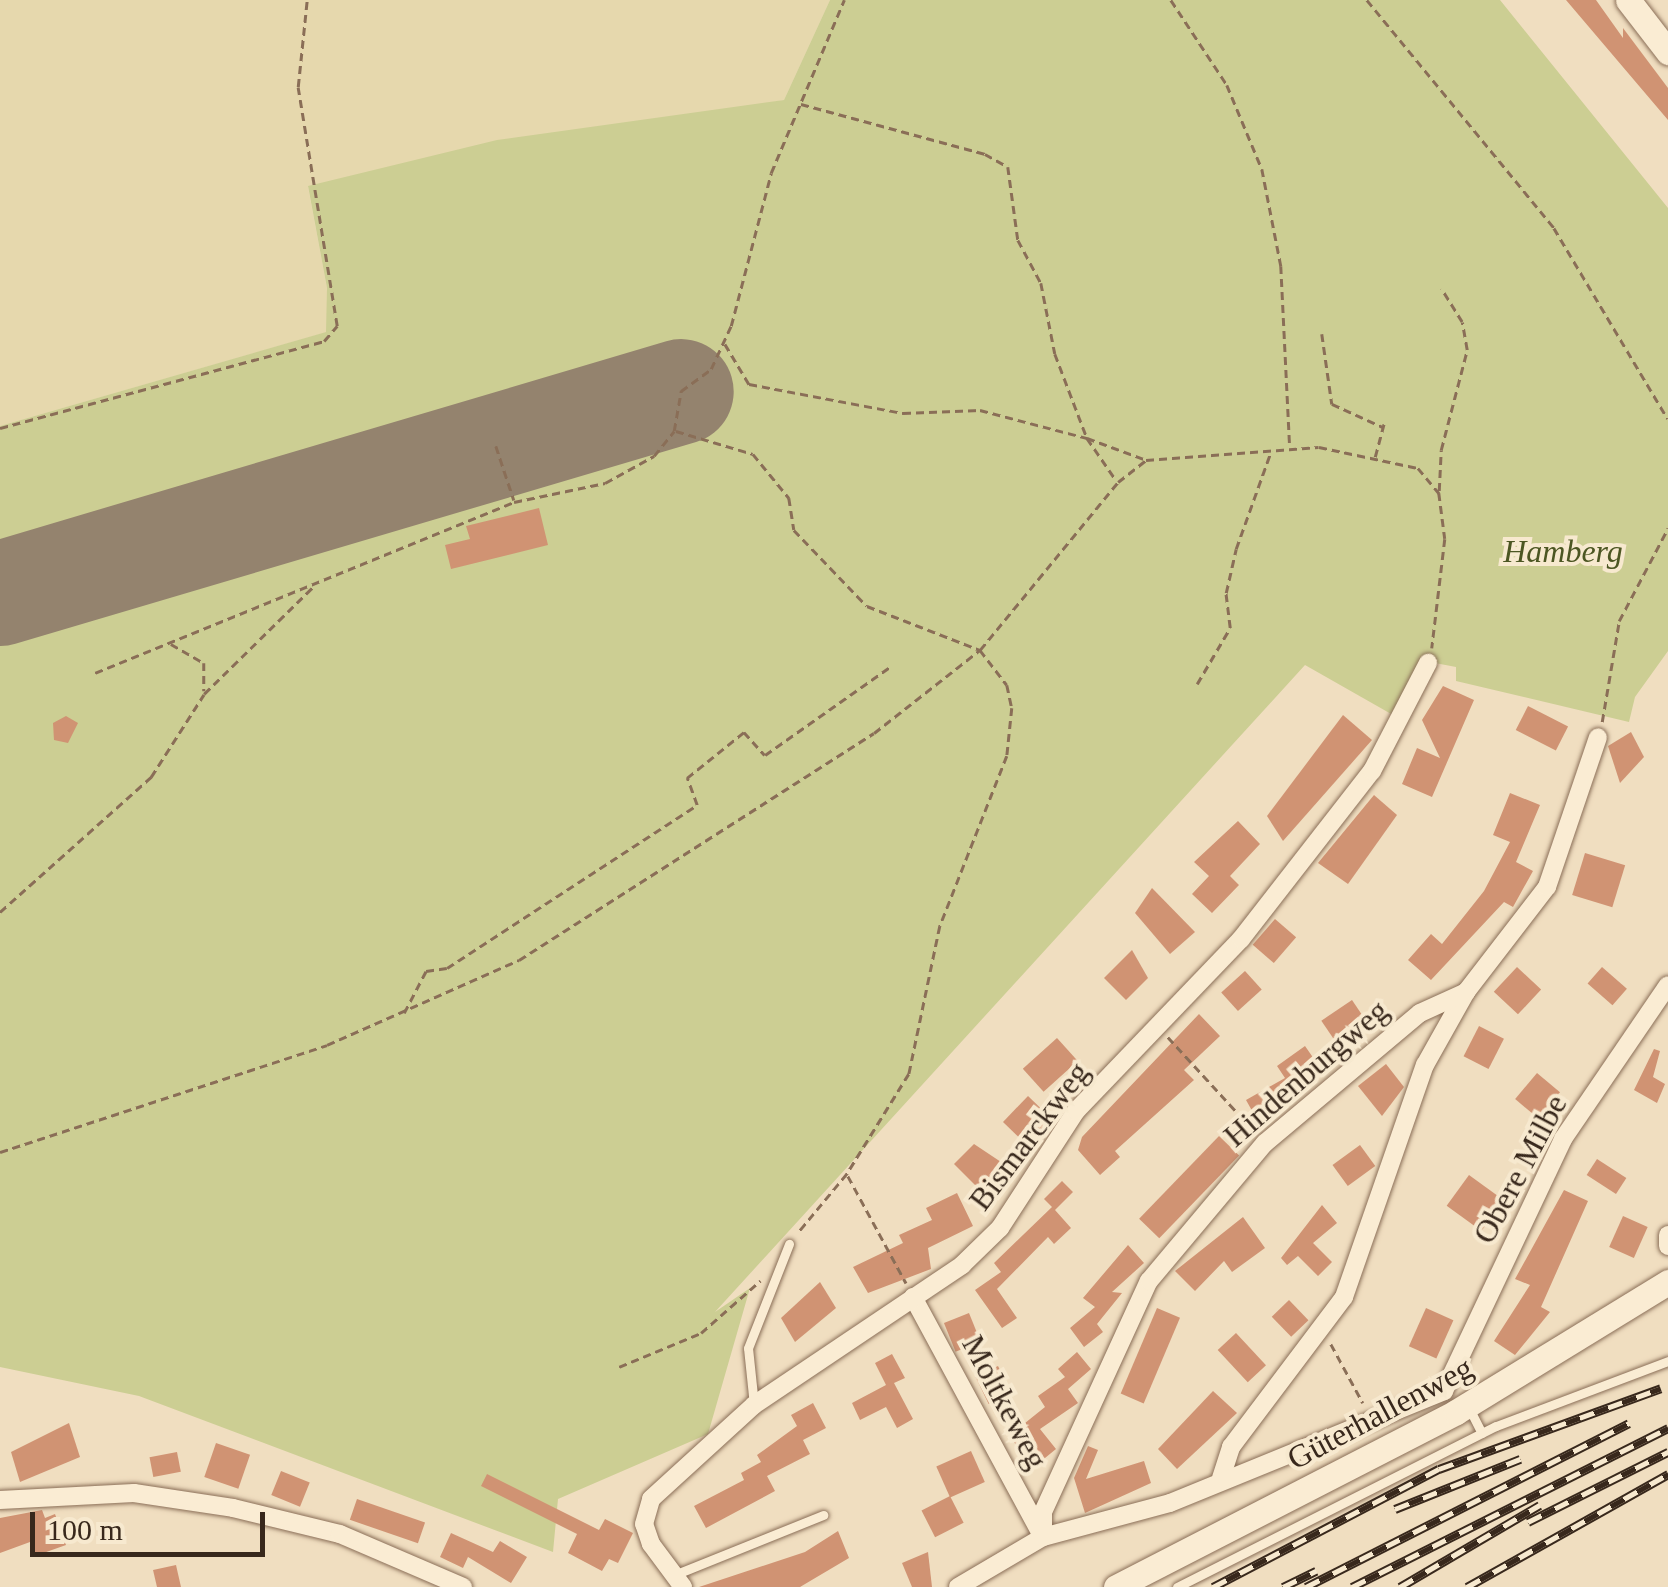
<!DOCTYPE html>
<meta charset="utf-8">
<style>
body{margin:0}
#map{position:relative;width:1668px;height:1587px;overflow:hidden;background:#f0dec0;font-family:"Times New Roman",serif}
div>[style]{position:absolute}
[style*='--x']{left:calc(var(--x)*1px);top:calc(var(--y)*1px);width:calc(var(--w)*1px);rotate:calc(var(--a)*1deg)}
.farmland>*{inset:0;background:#e6d8ad}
.green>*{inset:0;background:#ccce93}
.runway>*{height:105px;margin:-52.5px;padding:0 52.5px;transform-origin:52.5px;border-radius:52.5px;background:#94836e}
.building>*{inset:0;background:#d09373;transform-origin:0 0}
.path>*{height:2.5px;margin-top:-1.25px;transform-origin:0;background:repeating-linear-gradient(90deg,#8a6e57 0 8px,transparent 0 13px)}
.roads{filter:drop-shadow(0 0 2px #8a6e57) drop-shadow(0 0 2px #8a6e57)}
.lane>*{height:9px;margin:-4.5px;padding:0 4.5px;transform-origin:4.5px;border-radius:4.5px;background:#faecd3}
.street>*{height:18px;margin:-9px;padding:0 9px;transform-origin:9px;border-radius:9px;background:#faecd3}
.secondary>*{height:25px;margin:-12.5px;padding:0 12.5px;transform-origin:12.5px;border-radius:12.5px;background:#faecd3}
.rail>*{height:9px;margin-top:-4.5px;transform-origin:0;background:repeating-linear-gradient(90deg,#f7e9cf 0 15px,#38281c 0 30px);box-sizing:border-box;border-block:2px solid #38281c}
span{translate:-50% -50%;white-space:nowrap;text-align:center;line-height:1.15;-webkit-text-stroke:8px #f7e9cf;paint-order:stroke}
.park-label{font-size:32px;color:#4c5622;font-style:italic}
.street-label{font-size:32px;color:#38281c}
.scale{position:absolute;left:30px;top:1512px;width:235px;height:45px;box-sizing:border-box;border:5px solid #38281c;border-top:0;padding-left:12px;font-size:30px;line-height:35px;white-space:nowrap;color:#38281c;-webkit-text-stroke:8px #f7e9cf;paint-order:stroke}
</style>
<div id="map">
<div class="farmland">
<i style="clip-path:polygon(0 0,830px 0,784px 100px,308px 187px,327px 288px,327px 332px,0 426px)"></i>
</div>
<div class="green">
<i style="clip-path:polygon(830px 0,1500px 0,1668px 208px,1668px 651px,1635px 697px,1629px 722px,1456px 681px,1456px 667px,1435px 663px,1407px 723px,1305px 665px,715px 1312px,750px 1288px,708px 1434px,558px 1499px,553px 1552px,139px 1396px,0 1367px,0 426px,326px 332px,327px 288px,308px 186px,497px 140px,784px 100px)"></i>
</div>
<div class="runway">
<i style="--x:0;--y:593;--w:710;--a:-16.52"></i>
</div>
<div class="building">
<i style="clip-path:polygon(1566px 0,1596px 0,1623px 38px,1623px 28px,1668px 88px,1668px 120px)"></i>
<i style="clip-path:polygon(539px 508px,548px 545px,451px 569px,445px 545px,470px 539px,466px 526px)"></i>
<i style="clip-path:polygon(1443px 686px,1474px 700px,1432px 797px,1402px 784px,1417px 748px,1440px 758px,1422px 720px)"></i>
<i style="left:1528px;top:706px;width:45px;height:27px;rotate:27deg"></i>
<i style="clip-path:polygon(1343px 715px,1372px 740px,1283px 841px,1267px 816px)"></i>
<i style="clip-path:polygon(66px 716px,78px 723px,68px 743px,54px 740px,53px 723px)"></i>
<i style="clip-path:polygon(1631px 732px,1644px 757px,1620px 783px,1608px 746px)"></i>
<i style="clip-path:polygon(1510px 793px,1540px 805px,1516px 862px,1533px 871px,1513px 907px,1504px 902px,1431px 980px,1408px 960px,1431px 934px,1442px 944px,1484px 891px,1510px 842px,1493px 835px)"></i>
<i style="clip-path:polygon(1374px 795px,1397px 815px,1348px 884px,1318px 863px)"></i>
<i style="clip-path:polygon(1238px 821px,1260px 844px,1230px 876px,1239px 885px,1212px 913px,1192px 894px,1209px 876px,1194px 862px)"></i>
<i style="left:1585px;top:853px;width:42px;height:44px;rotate:17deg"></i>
<i style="clip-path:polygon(1152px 888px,1195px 932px,1170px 954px,1135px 913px)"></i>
<i style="left:1275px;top:919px;width:28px;height:34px;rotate:41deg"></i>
<i style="clip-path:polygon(1132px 950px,1148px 978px,1126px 1000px,1104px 978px)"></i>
<i style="left:1517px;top:967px;width:33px;height:34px;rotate:43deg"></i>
<i style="left:1602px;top:967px;width:33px;height:22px;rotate:41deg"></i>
<i style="left:1245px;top:971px;width:25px;height:32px;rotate:48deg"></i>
<i style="left:1352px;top:1000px;width:27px;height:37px;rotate:56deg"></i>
<i style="clip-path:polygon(1199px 1014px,1220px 1036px,1184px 1070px,1194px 1080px,1115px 1151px,1120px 1157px,1100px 1175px,1078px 1150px,1082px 1137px)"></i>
<i style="left:1479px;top:1026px;width:28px;height:34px;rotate:27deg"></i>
<i style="left:1057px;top:1038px;width:31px;height:46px;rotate:48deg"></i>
<i style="clip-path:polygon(1305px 1046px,1321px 1069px,1260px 1125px,1246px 1100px,1285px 1078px,1277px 1066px)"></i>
<i style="clip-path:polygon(1654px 1049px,1660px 1051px,1653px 1077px,1665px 1084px,1657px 1103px,1634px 1090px)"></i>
<i style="clip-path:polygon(1386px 1064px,1404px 1087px,1382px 1116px,1358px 1086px)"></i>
<i style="left:1537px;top:1073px;width:30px;height:34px;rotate:40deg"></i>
<i style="left:1028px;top:1096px;width:35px;height:36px;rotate:44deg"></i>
<i style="left:1219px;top:1136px;width:28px;height:115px;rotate:44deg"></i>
<i style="clip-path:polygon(974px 1144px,1010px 1168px,999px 1179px,1007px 1187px,992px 1202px,954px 1164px)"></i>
<i style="left:1360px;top:1145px;width:26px;height:34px;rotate:54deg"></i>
<i style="left:1597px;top:1159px;width:35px;height:19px;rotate:33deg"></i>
<i style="left:1469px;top:1175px;width:43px;height:38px;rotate:36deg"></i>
<i style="clip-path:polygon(1062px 1181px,1073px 1192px,1055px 1210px,1071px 1228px,1054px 1244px,1048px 1237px,997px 1289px,1017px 1318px,1002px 1328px,975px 1290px,1001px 1272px,994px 1263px,1052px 1207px,1044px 1199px)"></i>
<i style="clip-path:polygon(1564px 1190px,1588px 1201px,1541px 1307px,1550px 1312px,1515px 1355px,1494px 1341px,1530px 1285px,1515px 1279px)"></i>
<i style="clip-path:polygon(957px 1193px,973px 1226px,928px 1248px,931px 1269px,868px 1293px,853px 1267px,903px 1243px,899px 1235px,932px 1220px,926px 1208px)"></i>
<i style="clip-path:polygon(1322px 1205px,1337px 1223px,1313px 1243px,1332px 1262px,1318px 1276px,1298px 1256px,1287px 1265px,1281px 1258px)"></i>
<i style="left:1623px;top:1216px;width:27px;height:34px;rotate:24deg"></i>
<i style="clip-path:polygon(1243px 1217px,1265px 1248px,1232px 1272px,1224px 1261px,1195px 1291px,1175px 1271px)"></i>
<i style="clip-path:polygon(1128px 1245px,1144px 1263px,1112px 1292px,1122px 1293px,1097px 1324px,1103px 1332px,1084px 1347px,1070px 1328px,1095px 1307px,1083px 1298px)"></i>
<i style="clip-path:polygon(820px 1282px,836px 1308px,795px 1342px,781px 1318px)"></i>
<i style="left:1289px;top:1300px;width:28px;height:24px;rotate:46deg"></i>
<i style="left:1157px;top:1308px;width:25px;height:93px;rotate:23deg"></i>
<i style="left:1426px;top:1308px;width:30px;height:42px;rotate:24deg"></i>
<i style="left:969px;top:1313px;width:31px;height:27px;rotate:68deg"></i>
<i style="left:1236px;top:1333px;width:44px;height:25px;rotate:47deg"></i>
<i style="clip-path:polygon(1077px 1352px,1091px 1369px,1068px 1389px,1078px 1403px,1040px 1429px,1056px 1449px,1034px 1467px,1009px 1436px,1045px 1407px,1038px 1396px,1065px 1377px,1058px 1369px)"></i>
<i style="clip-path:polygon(892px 1354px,905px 1378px,894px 1383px,913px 1419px,897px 1428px,886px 1407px,860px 1420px,852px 1403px,886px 1385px,875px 1363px)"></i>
<i style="left:998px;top:1366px;width:30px;height:25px;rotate:64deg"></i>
<i style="clip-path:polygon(1213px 1391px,1237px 1413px,1177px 1469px,1158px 1449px)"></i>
<i style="clip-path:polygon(813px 1403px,826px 1428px,803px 1440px,810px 1454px,767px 1476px,775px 1491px,706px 1528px,694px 1506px,744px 1480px,741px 1473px,761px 1462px,757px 1455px,797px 1426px,791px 1415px)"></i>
<i style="clip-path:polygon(69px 1423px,80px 1457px,20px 1482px,11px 1452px)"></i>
<i style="left:216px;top:1443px;width:36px;height:36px;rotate:19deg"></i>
<i style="clip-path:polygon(1088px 1446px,1098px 1450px,1086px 1479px,1144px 1461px,1151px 1483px,1085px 1513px,1074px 1478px)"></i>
<i style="left:971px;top:1451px;width:34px;height:38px;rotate:66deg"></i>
<i style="left:177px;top:1452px;width:20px;height:28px;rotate:79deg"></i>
<i style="left:281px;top:1471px;width:31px;height:26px;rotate:22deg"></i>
<i style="clip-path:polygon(487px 1474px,599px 1530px,605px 1519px,633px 1533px,618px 1563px,609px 1559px,602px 1571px,568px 1553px,577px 1534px,481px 1486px)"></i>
<i style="left:950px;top:1496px;width:30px;height:32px;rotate:63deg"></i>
<i style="left:357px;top:1499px;width:72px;height:22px;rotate:19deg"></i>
<i style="clip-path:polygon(42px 1510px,45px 1518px,55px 1514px,66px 1545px,35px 1556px,30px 1542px,0 1553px,0 1518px)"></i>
<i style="clip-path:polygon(838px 1531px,849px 1558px,800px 1587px,699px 1587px,805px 1552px)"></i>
<i style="clip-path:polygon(451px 1533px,493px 1552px,500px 1541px,527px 1557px,511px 1583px,468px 1557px,463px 1568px,440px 1557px)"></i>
<i style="clip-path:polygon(928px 1552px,932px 1587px,912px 1587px,902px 1563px)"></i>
<i style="clip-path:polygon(176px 1565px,181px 1587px,157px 1587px,153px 1570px)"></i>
</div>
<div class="path">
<i style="--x:1171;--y:0;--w:102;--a:56.6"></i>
<i style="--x:1227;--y:85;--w:91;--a:67.4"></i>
<i style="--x:1262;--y:169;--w:99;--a:78.9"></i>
<i style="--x:1281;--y:266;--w:181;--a:87.2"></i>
<i style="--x:1367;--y:0;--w:295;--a:50.6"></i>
<i style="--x:1554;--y:228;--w:222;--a:59.2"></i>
<i style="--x:801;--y:104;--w:191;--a:15.2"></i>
<i style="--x:985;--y:154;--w:26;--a:29"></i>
<i style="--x:1008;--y:167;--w:74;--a:82.2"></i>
<i style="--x:1018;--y:240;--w:49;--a:61.9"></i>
<i style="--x:1041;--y:283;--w:72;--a:78.8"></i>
<i style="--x:1055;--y:354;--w:90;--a:69.1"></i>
<i style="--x:1087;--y:438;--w:61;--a:20.2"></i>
<i style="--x:1322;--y:334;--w:71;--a:81.9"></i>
<i style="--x:1332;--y:404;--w:56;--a:24.3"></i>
<i style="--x:725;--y:344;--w:47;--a:59"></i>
<i style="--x:749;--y:384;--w:157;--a:10.7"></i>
<i style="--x:903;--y:413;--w:77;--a:-2.2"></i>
<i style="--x:980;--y:410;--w:111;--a:14.7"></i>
<i style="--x:1087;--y:438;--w:51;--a:55.4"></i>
<i style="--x:0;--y:428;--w:335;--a:-15"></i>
<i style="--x:324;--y:341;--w:20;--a:-49"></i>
<i style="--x:337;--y:326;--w:242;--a:-99.3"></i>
<i style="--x:298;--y:87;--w:87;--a:-84.1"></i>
<i style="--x:676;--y:431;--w:80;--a:16.6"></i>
<i style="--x:753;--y:454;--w:57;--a:50.7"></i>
<i style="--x:789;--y:498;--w:32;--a:81"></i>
<i style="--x:794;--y:530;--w:105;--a:46.2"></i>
<i style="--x:867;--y:606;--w:121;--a:21.3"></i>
<i style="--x:980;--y:650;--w:44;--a:52.4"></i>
<i style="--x:1007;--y:685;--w:24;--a:78"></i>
<i style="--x:1012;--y:708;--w:48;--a:95.9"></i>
<i style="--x:1007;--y:756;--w:183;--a:111.5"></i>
<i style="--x:940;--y:926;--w:151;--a:101.8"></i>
<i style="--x:909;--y:1074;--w:118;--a:121.8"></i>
<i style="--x:847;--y:1174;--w:77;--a:129.7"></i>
<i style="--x:496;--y:446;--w:57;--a:71.6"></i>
<i style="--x:1375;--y:457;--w:34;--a:-75"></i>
<i style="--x:1439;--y:491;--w:41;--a:-87.2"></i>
<i style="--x:1441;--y:450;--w:103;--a:-75.4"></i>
<i style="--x:1467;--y:350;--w:28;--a:-100"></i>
<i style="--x:1462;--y:322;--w:39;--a:-122"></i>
<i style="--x:171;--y:644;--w:38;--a:30"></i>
<i style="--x:204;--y:663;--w:28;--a:90"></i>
<i style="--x:95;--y:673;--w:453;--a:-22.2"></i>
<i style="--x:514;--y:502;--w:93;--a:-11.8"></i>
<i style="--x:605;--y:483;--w:56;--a:-28.9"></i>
<i style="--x:654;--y:456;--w:32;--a:-51"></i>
<i style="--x:674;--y:431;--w:41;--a:-80.1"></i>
<i style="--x:681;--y:391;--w:37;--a:-36"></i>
<i style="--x:711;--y:369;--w:47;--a:-65.1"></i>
<i style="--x:731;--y:326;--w:158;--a:-75.3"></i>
<i style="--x:771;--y:173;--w:188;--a:-67.1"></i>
<i style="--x:1197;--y:684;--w:65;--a:-59.5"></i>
<i style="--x:1230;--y:628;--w:35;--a:-97"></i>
<i style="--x:1226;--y:593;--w:45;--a:-77.2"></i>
<i style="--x:1236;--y:549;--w:104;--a:-70.3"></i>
<i style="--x:1602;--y:722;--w:102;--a:-80.4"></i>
<i style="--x:1619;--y:621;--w:105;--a:-62.2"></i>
<i style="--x:0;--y:912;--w:203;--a:-41.8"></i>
<i style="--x:151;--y:777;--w:98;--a:-57.4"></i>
<i style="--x:204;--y:694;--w:156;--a:-44.5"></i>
<i style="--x:404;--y:1013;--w:47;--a:-62.4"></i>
<i style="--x:426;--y:971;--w:21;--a:-8"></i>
<i style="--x:447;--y:968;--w:298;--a:-33.1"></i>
<i style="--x:697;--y:805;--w:29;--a:-110"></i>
<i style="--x:687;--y:778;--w:73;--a:-38.9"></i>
<i style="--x:744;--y:732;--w:31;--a:48"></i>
<i style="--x:765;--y:755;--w:154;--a:-35.2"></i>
<i style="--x:1168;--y:1037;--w:127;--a:47.5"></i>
<i style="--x:0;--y:1152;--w:344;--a:-18.1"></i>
<i style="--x:327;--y:1045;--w:210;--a:-23.9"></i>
<i style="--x:519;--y:960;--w:421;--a:-32.6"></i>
<i style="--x:874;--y:733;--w:135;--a:-38.1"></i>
<i style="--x:980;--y:650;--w:217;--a:-50.6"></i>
<i style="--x:1118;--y:482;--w:36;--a:-38"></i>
<i style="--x:1146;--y:460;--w:173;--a:-4.3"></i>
<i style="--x:1319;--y:447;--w:101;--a:12"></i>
<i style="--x:1418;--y:468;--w:33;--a:50"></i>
<i style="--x:1439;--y:493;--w:46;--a:82.6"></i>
<i style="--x:1445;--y:539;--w:110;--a:96.8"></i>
<i style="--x:848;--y:1176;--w:122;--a:61.5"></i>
<i style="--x:1331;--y:1344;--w:67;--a:61.5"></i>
<i style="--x:619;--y:1367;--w:89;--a:-22.5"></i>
<i style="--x:701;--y:1333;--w:79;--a:-41.4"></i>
</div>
<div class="roads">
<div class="lane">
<i style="--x:754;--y:1405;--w:57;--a:-96"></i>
<i style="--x:748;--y:1348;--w:112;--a:-68.5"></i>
<i style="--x:1469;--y:1408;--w:28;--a:63"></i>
<i style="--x:674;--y:1575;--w:161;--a:-21.9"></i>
<i style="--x:1177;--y:1587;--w:357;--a:-26.8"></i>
<i style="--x:1496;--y:1426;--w:184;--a:-20.7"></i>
</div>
<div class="street">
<i style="--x:1668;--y:1235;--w:11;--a:90"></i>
<i style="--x:913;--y:1297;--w:269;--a:61.6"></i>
<i style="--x:1444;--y:1391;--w:279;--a:-64.7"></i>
<i style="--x:1563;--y:1139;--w:186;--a:-55.7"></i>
<i style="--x:1221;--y:1478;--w:33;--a:-72"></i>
<i style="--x:1231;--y:1447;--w:188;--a:-53"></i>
<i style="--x:1344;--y:1297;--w:246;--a:-70.8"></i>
<i style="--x:1425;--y:1065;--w:84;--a:-60.7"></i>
<i style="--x:1466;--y:992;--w:133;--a:-52.4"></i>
<i style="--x:1547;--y:887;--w:158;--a:-71.2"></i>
<i style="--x:0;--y:1500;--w:134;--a:-3"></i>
<i style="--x:134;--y:1493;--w:100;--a:8.6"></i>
<i style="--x:233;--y:1508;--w:110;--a:13.7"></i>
<i style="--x:340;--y:1534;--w:134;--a:23.3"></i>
<i style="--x:1043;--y:1537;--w:25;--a:-90"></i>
<i style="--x:1043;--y:1512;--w:254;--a:-65.4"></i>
<i style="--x:1149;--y:1281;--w:180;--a:-50"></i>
<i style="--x:1265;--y:1143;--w:202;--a:-40"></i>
<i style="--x:1420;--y:1013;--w:51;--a:-24.5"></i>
<i style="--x:683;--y:1587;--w:54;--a:-126.7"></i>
<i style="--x:651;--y:1544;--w:21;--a:-109"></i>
<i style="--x:644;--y:1524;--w:26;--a:-74"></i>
<i style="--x:651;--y:1499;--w:139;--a:-42.4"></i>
<i style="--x:754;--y:1405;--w:251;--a:-33.9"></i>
<i style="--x:962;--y:1265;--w:53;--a:-44.2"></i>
<i style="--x:1000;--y:1228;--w:140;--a:-57"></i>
<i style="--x:1076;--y:1111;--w:238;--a:-46.2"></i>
<i style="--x:1241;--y:939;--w:213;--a:-52.1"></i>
<i style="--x:1372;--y:771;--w:122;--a:-62.6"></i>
<i style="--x:958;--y:1587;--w:99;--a:-30.5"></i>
<i style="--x:1043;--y:1537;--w:131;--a:-15"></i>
<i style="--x:1170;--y:1503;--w:296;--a:-22.2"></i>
</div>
<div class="secondary">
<i style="--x:1628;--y:0;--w:66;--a:52.4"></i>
<i style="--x:1116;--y:1587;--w:382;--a:-27.2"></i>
<i style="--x:1456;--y:1412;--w:249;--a:-31.5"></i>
</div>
</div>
<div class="rail">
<i style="--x:1395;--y:1509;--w:135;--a:-21.8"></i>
<i style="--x:1528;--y:1522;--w:157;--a:-26.6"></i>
<i style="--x:1213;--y:1587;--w:255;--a:-27.6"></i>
<i style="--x:1439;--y:1469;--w:236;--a:-20"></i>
<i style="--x:1283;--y:1587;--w:37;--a:-26"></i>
<i style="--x:1306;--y:1587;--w:362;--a:-26.9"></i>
<i style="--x:1352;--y:1587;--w:354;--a:-26.7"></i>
<i style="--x:1400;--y:1587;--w:162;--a:-30.4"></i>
<i style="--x:1467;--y:1587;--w:231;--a:-29.3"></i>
</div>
<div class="park-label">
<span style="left:1563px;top:551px">Hamberg</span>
</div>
<div class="street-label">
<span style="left:1306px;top:1073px;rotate:-41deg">Hindenburgweg</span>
<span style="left:1029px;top:1136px;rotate:-53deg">Bismarckweg</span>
<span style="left:1520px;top:1169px;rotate:-62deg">Obere Milbe</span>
<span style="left:1005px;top:1402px;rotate:62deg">Moltkeweg</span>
<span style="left:1380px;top:1413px;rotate:-28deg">Güterhallenweg</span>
</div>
<div class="scale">100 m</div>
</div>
